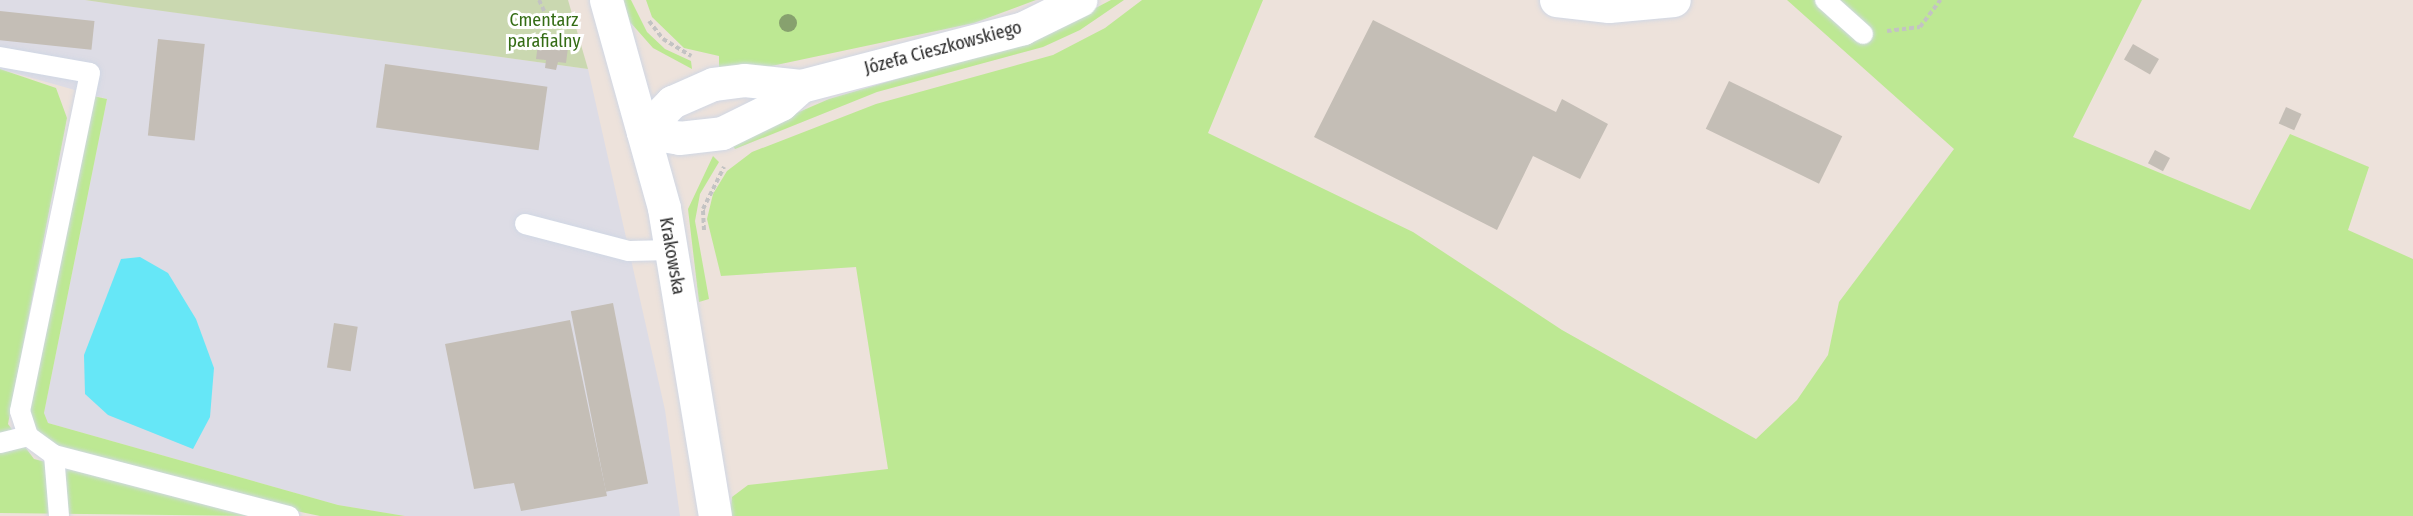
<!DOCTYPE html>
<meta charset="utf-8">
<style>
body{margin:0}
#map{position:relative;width:2413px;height:516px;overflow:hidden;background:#ede2db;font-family:"Fira Sans Condensed",sans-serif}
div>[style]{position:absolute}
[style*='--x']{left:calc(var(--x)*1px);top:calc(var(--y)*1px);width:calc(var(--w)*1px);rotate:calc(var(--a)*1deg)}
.industrial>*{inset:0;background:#dddce5}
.green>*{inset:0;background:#bde893}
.cemetery>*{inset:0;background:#cad8b0}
.water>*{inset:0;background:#66e7f7}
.building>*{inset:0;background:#c4beb6;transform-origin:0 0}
.path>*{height:4px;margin-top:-2px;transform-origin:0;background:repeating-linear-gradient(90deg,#c3c3c3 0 4.5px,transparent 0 7.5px)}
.roads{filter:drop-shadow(0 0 2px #d0d7e4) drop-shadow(0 0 2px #d0d7e4)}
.service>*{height:20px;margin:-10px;padding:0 10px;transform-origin:10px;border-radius:10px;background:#fff}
.minor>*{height:33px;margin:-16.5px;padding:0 16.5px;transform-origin:16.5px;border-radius:16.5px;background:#fff}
.trees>*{width:18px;height:18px;margin:-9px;border-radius:50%;background:#87a16e}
span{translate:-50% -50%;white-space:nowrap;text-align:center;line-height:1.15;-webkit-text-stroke:6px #fff;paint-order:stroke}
.park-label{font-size:18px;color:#346c15}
.street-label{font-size:18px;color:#2a2a2a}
</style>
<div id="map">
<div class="industrial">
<i style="clip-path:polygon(0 0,85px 0,588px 69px,665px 410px,680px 516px,405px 516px,338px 505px,48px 423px,44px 413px,107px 99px,0 69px)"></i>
</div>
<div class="green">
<i style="clip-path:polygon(623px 0,631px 0,647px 32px,665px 49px,691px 61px,692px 69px,653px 48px,630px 22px)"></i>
<i style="clip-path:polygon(646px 0,1036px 0,974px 23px,719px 77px,719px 56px,684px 48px,652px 17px)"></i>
<i style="clip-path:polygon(1111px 0,1124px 0,1080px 30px,1043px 47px,877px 92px,735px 149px,730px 142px,829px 99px,1040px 37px)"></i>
<i style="clip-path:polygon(1142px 0,1263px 0,1208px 133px,1413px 232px,1562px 330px,1756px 439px,1797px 400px,1828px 355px,1839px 302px,1954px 149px,1787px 0,2142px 0,2073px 137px,2250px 210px,2290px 134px,2369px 167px,2348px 230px,2413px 259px,2413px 516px,730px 516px,732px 497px,748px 485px,888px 469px,856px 267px,721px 276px,707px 219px,713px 194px,727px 171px,752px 152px,876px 104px,1053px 55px,1105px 28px)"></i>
<i style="clip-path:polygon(0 69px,56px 88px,67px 118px,8px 424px,34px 459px,262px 516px,0 513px)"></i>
<i style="clip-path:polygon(93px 96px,107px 99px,44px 413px,48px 423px,338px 505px,405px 516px,320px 516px,282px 508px,57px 447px,34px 430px,27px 409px)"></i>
<i style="clip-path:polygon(713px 156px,719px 162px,700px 194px,695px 221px,709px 299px,699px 302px,688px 209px)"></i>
</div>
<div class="cemetery">
<i style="clip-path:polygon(85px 0,568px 0,588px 69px,126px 6px)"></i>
</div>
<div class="water">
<i style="clip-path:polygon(140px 257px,168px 273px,196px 319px,214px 368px,210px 417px,193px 449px,108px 415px,85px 394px,84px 355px,121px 259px)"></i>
</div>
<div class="building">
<i style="left:0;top:11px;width:95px;height:29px;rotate:6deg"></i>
<i style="clip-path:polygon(1373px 20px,1556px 112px,1562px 99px,1608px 124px,1580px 179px,1533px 156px,1497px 230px,1314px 137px)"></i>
<i style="clip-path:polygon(539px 36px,569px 40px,566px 63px,558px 62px,556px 70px,545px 68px,546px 60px,536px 59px)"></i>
<i style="left:158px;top:39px;width:47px;height:97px;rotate:6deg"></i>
<i style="left:2133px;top:44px;width:30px;height:18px;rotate:30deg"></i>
<i style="left:385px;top:64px;width:164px;height:64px;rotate:8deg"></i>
<i style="left:1729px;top:81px;width:126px;height:53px;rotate:26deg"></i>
<i style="left:2286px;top:107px;width:17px;height:18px;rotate:24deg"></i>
<i style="left:2155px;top:150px;width:17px;height:15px;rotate:28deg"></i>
<i style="left:613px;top:303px;width:184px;height:43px;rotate:79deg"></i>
<i style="clip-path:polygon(570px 320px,607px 496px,521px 511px,514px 483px,474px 489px,445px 344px)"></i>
<i style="left:334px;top:323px;width:24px;height:45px;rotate:9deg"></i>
</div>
<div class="path">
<i style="--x:539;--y:0;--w:31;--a:65"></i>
<i style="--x:649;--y:21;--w:23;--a:52"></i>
<i style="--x:663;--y:39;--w:33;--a:31"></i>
<i style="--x:1887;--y:31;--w:33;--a:-7"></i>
<i style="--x:1920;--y:27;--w:34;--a:-53"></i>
<i style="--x:704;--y:230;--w:21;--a:-93"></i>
<i style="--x:703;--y:209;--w:47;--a:-63.4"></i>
</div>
<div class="roads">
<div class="service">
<i style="--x:1825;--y:0;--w:51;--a:41.8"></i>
<i style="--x:0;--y:57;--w:91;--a:10.1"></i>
<i style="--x:90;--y:73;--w:345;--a:101.7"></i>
<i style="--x:20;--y:411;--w:26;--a:72"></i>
<i style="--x:28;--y:436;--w:32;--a:36"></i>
<i style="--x:54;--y:455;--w:243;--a:14.6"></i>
<i style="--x:525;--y:224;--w:107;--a:14.6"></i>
<i style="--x:629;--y:251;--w:42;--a:-1.4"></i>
<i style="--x:0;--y:443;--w:29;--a:-14"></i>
<i style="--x:54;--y:455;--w:61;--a:85.3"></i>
</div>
<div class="minor">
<i style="--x:606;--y:0;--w:216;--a:74.4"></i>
<i style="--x:664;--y:208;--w:312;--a:80.6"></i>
<i style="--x:1556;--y:0;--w:53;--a:6.5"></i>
<i style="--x:1609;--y:6;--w:65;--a:-5.3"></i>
<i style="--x:643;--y:132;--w:42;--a:-46"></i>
<i style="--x:672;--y:102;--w:45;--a:-23.7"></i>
<i style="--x:713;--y:84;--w:31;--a:-7"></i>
<i style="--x:744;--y:80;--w:57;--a:6"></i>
<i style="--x:801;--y:86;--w:229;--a:-14.6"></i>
<i style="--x:1023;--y:28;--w:64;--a:-26.2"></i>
<i style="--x:643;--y:132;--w:36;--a:9"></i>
<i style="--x:679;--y:138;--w:43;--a:-6.6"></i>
<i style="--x:722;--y:133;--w:66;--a:-26.2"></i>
<i style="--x:781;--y:104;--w:27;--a:-42"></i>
</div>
</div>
<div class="trees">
<i style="left:788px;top:23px"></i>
</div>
<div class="park-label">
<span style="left:544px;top:31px">Cmentarz<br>parafialny</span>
</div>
<div class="street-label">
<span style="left:943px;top:48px;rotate:-15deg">Józefa Cieszkowskiego</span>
<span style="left:672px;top:256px;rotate:80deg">Krakowska</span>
</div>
</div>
